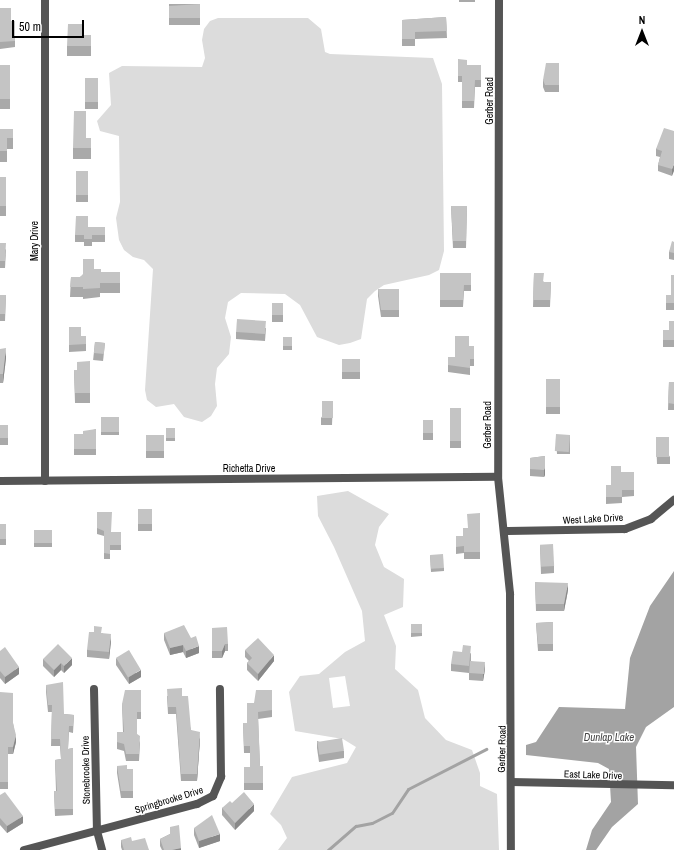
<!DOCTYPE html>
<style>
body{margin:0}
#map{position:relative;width:674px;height:850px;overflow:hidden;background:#fff;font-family:"Archivo Narrow",sans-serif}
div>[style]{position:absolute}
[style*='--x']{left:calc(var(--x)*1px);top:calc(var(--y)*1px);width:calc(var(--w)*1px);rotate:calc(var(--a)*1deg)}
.green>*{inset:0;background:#dcdcdc}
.water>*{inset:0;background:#a3a3a3}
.stream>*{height:3px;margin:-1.5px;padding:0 1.5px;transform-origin:1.5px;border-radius:1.5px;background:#a3a3a3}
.minor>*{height:8px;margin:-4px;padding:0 4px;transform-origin:4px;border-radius:4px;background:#555}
.tertiary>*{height:8px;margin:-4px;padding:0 4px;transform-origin:4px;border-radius:4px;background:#555}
.wall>*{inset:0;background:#a9a9a9;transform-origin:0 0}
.shaded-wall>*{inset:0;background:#898989}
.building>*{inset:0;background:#c4c4c4;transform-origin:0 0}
span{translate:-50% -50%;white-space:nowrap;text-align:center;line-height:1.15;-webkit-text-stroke:3px #fff;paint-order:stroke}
.street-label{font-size:10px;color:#000}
.water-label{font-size:11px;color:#444;font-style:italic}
.north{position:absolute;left:622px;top:12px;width:40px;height:40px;-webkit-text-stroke:3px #fff;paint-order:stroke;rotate:0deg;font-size:11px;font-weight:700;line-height:16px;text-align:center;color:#000}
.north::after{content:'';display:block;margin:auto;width:14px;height:18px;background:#000;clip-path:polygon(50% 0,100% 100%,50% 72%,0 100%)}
.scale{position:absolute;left:12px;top:20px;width:72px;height:18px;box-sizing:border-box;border:2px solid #000;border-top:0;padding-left:5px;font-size:12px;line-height:14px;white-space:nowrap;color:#000;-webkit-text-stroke:3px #fff;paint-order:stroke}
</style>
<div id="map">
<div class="green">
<i style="clip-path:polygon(218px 18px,308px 18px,321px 29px,325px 52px,330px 54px,433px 58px,442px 84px,444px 251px,439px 270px,429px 275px,384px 285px,375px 291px,367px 299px,361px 339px,350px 343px,339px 345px,317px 337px,300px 305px,285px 294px,241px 293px,228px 302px,225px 318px,231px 337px,229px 354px,217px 368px,215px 384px,217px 406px,211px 416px,202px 422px,184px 417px,174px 404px,156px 407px,147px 400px,145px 390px,153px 269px,144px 260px,133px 257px,124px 250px,119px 240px,116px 218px,120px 202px,119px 136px,100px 131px,97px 121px,111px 105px,109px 73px,122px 66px,202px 67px,205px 58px,202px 40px,204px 29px,210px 21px)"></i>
<i style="clip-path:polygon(evenodd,348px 491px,389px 514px,379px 527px,375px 545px,384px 567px,404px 579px,403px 607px,384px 615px,396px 646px,395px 669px,418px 690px,425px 718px,446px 740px,472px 750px,480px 773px,480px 786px,497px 794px,499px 850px,278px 850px,287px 838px,281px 825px,270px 814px,292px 777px,347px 763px,356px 747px,343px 739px,295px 731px,289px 692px,300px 676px,319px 674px,345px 652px,365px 641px,362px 611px,334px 547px,318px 516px,317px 496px,348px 491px,345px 676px,350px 706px,333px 708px,329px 678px,345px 676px)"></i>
</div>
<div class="water">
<i style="clip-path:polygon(674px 571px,674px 707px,646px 727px,636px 747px,638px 804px,612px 827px,596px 850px,586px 850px,592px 830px,611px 802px,609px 769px,598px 763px,526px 755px,526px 745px,536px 742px,559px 707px,625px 709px,630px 658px,650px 606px)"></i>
</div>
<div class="stream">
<i style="--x:328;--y:850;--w:37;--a:-41"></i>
<i style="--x:356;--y:826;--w:16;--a:-11"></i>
<i style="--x:372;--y:823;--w:22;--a:-27"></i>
<i style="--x:392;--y:813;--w:29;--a:-56"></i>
<i style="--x:408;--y:789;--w:88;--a:-27.1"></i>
</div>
<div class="minor">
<i style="--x:0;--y:481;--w:498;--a:-0.5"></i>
<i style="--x:45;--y:481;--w:481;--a:-90"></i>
<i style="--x:505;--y:531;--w:120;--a:-1"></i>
<i style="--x:625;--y:529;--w:28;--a:-21"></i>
<i style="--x:651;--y:519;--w:30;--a:-40"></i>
<i style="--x:94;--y:689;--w:142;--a:88.8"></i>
<i style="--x:97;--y:831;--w:20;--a:75"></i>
<i style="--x:511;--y:782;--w:163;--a:1.1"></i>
<i style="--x:24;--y:850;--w:179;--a:-14.9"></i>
<i style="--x:197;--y:804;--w:18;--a:-27"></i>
<i style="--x:213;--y:796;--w:21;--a:-67"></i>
<i style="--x:221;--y:777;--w:88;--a:-90.7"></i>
</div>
<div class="tertiary">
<i style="--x:499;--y:0;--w:477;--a:90.1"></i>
<i style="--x:498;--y:477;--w:118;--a:84.1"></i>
<i style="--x:510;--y:594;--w:256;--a:89.8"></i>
</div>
<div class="wall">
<i style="left:459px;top:0;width:16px;height:2px"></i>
<i style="left:200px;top:4px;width:21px;height:31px;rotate:90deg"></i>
<i style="clip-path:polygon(0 8px,11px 21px,15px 21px,15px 47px,0 49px)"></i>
<i style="clip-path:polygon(446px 17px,447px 38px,415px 39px,415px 46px,402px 46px,402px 20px)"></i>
<i style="clip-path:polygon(84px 35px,91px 35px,91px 56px,67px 56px,67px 46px)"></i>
<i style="clip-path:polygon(458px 59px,467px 65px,481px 65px,481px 87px,475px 87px,474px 108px,462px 108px,462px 82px,458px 82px)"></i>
<i style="clip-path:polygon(559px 63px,559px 92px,545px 92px,543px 87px,543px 80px)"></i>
<i style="left:0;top:65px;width:10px;height:44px"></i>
<i style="left:85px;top:78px;width:13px;height:31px"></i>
<i style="clip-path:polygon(0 129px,13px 129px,13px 149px,7px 149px,7px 162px,0 162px)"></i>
<i style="clip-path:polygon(674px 131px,672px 176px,658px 171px,658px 165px,660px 157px,656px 156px,656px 149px)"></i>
<i style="clip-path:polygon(86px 138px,91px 138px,91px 159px,73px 159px,73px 148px)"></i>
<i style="left:76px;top:171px;width:12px;height:31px"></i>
<i style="left:0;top:177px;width:6px;height:39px"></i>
<i style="clip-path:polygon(451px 206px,467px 206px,466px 248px,453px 248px)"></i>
<i style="clip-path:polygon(88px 227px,105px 227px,105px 242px,92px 242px,92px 246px,84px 246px,84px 242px,75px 242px,75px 235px)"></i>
<i style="clip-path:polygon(674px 242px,674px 260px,669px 259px,669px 252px)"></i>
<i style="clip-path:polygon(0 243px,6px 250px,5px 268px,0 268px)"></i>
<i style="clip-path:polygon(94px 269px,101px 272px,120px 272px,120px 293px,100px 293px,100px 297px,83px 299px,83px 297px,70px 297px,71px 277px,80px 277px)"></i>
<i style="clip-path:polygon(440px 273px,471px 273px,471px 291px,464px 291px,463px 307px,440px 307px)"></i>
<i style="clip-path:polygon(534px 273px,544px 282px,551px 282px,550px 307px,533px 307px)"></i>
<i style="clip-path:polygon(674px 275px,674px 310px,666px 310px,666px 295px,671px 295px)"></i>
<i style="clip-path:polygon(378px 289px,399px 289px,399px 317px,381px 317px,378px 296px)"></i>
<i style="clip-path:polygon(0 295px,6px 295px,5px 321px,0 321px)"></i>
<i style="left:283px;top:303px;width:19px;height:11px;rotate:90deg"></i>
<i style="clip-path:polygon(674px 321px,674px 347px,663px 347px,663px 330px,669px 330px)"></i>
<i style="clip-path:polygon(69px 327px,81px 336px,86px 336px,86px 351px,69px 352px)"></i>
<i style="clip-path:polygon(266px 328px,265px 341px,236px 339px,236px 332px)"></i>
<i style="left:283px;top:337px;width:9px;height:13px"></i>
<i style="left:95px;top:342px;width:10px;height:18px;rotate:6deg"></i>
<i style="clip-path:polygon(469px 346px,474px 346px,474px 366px,470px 366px,470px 375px,448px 372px,448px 357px,455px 357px)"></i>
<i style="clip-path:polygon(0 349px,6px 358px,3px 383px,0 383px)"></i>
<i style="left:342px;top:359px;width:18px;height:20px"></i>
<i style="clip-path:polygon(90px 361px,90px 403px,75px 403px,74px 370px,77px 370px)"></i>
<i style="left:546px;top:379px;width:14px;height:35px"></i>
<i style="clip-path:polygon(669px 382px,674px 382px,674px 410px,668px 410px)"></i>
<i style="clip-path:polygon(333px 401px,332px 425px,321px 425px,321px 418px)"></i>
<i style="left:450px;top:408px;width:11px;height:40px"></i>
<i style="left:101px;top:417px;width:18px;height:18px"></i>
<i style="left:423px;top:420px;width:10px;height:20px"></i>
<i style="left:0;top:425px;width:8px;height:20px"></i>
<i style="left:166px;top:428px;width:9px;height:13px"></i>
<i style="clip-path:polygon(96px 429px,96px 455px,74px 455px,74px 434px,83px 434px)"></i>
<i style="left:146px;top:435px;width:18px;height:23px"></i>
<i style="clip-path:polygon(570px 435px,570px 454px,557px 454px,556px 438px)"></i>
<i style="clip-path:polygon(656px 437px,670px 457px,670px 464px,657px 464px)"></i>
<i style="clip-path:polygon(545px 456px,545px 475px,544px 477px,530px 476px,530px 458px)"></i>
<i style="clip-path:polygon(621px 472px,634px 472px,634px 496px,622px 497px,622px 503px,606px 504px,606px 485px,611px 485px)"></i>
<i style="left:138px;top:509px;width:14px;height:22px"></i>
<i style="clip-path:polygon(97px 512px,111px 532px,121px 532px,121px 550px,110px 550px,110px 559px,104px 559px,104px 536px,97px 534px)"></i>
<i style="clip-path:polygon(480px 513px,480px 559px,464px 559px,464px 553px,456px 554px,456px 536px,463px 536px,468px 528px)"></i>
<i style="left:0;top:524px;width:6px;height:21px"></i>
<i style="left:34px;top:530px;width:18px;height:17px"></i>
<i style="clip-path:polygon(540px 545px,554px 566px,554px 573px,541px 574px)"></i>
<i style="clip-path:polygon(430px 555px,444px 568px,444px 571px,431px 572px)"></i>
<i style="clip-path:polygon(535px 582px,568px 590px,564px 611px,536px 611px)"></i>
<i style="clip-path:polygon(553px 622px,553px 651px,538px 651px,536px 623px)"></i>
<i style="clip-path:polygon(422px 624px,422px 636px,411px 637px,411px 625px)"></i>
<i style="clip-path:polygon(212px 628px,228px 644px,228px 651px,225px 651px,222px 658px,212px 658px)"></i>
<i style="clip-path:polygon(102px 633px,111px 641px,109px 659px,87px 657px,87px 650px)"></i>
<i style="clip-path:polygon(164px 633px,199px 653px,186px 658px,183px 652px,170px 655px,164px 640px)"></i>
<i style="clip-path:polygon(245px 650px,274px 661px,258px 681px,247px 670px,247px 663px,249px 661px,245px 657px)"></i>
<i style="clip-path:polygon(0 651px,19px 674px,5px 684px,0 678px)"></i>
<i style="clip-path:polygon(471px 653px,471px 661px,485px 669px,483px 681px,469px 680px,469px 673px,451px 671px,451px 664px)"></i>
<i style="clip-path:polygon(116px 658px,141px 677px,129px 684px,116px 665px)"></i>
<i style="clip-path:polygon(43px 659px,72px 665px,64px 673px,61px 670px,54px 677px,43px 666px)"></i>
<i style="clip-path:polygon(46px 685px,64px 714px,74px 715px,73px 733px,69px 732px,68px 749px,73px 748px,73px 815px,55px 816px,54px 791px,56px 791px,55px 760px,61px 759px,60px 746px,51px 746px,52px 712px,48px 712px,46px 692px)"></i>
<i style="clip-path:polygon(141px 690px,141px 719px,137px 719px,137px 734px,140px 743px,139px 761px,126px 761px,124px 751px,117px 749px,117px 732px,123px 732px,122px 704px)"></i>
<i style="clip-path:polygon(272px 690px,272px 717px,258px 719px,260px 766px,263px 766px,263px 790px,244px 790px,244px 767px,250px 767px,250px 753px,244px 753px,243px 723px,247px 723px,254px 703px)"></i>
<i style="clip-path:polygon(0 692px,13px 723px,16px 742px,13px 754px,8px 754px,8px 789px,0 789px)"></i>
<i style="clip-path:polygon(167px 696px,182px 696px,191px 730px,200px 739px,197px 781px,181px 781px,176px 714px,168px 714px)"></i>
<i style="clip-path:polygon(317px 741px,344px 751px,344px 758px,319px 762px,317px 748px)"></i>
<i style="clip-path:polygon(117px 766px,127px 769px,133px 769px,133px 798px,121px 798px,117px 773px)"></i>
<i style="clip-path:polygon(0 795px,23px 823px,7px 833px,0 825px)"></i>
<i style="clip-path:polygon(232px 803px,254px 811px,235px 830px,222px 815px,222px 808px)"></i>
<i style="clip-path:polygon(194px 828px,220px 841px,199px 848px,194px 835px)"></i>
<i style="clip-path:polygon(170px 834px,181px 850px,162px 850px,160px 846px,160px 839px)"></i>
<i style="clip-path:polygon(121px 840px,132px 841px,149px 850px,122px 850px,121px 847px)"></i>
</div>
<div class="shaded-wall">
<i style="clip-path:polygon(674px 164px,674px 171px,672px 176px,672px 169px)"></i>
<i style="clip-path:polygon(6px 348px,6px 358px,3px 383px,3px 374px)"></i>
<i style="clip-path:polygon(545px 468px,545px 475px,544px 477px,544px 470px)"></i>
<i style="clip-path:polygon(568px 583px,568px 590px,564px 611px,564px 604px)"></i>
<i style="clip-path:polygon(111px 634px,111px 641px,109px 659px,109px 652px)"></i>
<i style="clip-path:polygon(225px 644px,225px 651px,222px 658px,222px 651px)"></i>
<i style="clip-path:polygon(183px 645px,183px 652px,170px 655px,170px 648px)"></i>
<i style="clip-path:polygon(199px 646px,199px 653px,186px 658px,186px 651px)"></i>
<i style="clip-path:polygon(274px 655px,274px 661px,258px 681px,258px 674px)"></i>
<i style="clip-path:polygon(72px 658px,72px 665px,64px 673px,64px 666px)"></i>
<i style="clip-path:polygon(485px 662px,485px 669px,483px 681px,483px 674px)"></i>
<i style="clip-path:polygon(61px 663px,61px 670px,54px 677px,54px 670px)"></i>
<i style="clip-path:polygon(19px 667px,19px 674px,5px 684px,5px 677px)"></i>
<i style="clip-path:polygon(141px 670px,141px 677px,129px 684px,129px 677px)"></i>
<i style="clip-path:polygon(200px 732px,200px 739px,197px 781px,197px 774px)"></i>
<i style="clip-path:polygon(16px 735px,16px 742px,13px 754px,13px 747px)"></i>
<i style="clip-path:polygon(254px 804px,254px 811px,235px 830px,235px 823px)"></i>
<i style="clip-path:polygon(23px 816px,23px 823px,7px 833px,7px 826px)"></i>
<i style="clip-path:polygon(220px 834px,220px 841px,199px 848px,199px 841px)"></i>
<i style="clip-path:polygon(181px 848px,181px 850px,172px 850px)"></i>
</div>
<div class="building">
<i style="clip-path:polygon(200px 4px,200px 18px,169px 18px,169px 6px)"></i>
<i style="clip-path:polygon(0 8px,11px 8px,11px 21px,15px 21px,15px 41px,0 42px)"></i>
<i style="clip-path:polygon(446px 17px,447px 31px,415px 32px,415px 39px,402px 39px,402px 20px)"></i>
<i style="clip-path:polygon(68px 24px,84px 24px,84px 35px,91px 35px,91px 46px,67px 46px)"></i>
<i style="clip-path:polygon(458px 59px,467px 60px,467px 65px,481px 65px,481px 80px,475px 80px,474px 101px,462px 101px,462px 76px,458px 76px)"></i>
<i style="clip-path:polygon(546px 63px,559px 63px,559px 85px,545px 85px,543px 80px)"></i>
<i style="left:0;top:65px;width:10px;height:34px"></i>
<i style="left:85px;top:78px;width:13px;height:24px"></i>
<i style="clip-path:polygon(74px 111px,86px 111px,86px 138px,91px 138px,91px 148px,73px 148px)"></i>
<i style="clip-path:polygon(664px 128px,674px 131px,674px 164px,672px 169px,658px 165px,662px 151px,656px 149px)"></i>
<i style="clip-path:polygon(0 129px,13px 129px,13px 138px,7px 138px,7px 151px,0 151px)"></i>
<i style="left:76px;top:171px;width:12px;height:24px"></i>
<i style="left:0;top:177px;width:6px;height:29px"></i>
<i style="clip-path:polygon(451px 206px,467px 206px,466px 241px,453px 241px)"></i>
<i style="clip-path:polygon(76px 216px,88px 216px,88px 227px,105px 227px,105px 235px,92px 235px,92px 239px,84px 239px,84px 235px,75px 235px)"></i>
<i style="clip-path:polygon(672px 241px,674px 242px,674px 253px,669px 252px)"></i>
<i style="clip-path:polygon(0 243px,6px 243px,5px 261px,0 261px)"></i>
<i style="clip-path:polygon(83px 259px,94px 259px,94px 269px,101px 269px,101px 272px,120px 272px,120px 283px,100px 283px,100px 288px,83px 289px,83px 287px,70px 287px,71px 277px,80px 277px,83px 274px)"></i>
<i style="clip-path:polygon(440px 273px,471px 273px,471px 285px,464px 285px,463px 300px,440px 300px)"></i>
<i style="clip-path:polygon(534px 273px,544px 273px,543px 282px,551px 282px,550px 300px,533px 300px)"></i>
<i style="clip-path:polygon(671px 275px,674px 275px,674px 303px,666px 303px,666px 295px,671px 295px)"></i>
<i style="clip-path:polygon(378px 289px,399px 289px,399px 310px,381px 310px)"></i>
<i style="clip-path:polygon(0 295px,6px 295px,5px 314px,0 314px)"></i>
<i style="left:283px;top:303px;width:12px;height:11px;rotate:90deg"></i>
<i style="left:237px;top:319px;width:29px;height:13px;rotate:4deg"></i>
<i style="clip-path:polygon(669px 321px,674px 321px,674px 340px,663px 340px,663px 330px,669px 330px)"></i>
<i style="clip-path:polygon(69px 327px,81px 327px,81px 336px,86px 336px,86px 344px,69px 345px)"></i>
<i style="clip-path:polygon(455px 336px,469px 336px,469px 346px,474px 346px,474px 359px,470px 359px,470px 368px,448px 365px,448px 357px,455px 357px)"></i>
<i style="left:283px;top:337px;width:9px;height:9px"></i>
<i style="left:95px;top:342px;width:10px;height:11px;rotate:6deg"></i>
<i style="clip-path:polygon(6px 348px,3px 374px,0 374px,0 349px)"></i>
<i style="left:342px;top:359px;width:18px;height:13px"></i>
<i style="clip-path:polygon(90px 361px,90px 393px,75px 393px,74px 370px,77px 370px,77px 362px)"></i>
<i style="left:546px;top:379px;width:14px;height:28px"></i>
<i style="clip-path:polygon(669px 382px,674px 382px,674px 404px,668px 403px)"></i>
<i style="left:322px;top:401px;width:11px;height:17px"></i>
<i style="left:450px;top:408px;width:11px;height:33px"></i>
<i style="left:101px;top:417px;width:18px;height:15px"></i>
<i style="left:423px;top:420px;width:10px;height:13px"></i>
<i style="left:0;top:425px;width:8px;height:13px"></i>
<i style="left:166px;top:428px;width:9px;height:10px"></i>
<i style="clip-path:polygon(96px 429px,96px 449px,74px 449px,74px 434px,83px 434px,83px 431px)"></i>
<i style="left:556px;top:434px;width:14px;height:17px;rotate:4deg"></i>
<i style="left:146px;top:435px;width:18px;height:16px"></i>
<i style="left:656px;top:437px;width:13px;height:20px"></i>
<i style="clip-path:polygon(545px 456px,545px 468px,544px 470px,530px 469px,530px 458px)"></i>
<i style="clip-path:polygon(611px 466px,621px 466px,621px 472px,634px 472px,634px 490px,622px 490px,622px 497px,606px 497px,606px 485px,611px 485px)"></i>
<i style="left:138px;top:509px;width:14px;height:15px"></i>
<i style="clip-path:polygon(97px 512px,112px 512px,111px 532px,121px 532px,121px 545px,110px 545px,110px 554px,104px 553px,104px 531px,97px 528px)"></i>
<i style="clip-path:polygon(480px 513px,480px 552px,464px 552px,464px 546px,456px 547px,456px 536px,463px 536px,463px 528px,468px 528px,467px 514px)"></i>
<i style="left:0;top:524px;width:6px;height:15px"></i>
<i style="left:34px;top:530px;width:18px;height:13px"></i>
<i style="left:553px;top:544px;width:22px;height:13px;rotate:87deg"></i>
<i style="left:443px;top:554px;width:14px;height:13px;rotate:86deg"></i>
<i style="clip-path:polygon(535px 582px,568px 583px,564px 604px,536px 604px)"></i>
<i style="clip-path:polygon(553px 622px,553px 644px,538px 644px,536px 623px)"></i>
<i style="left:422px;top:624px;width:9px;height:11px;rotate:90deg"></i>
<i style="clip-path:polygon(184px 625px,191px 638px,196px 636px,199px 646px,186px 651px,183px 645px,170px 648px,164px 633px)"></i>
<i style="clip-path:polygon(94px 626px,102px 627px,101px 633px,111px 634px,109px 652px,87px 650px,89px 632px,94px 632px)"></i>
<i style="clip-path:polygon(227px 627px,228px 644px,225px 644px,222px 651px,212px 651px,212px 628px)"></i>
<i style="clip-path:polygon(258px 638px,274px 655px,258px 674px,247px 663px,252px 658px,245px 650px)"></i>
<i style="clip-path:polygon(58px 644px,72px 658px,64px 666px,61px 663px,54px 670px,43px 659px)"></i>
<i style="clip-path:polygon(463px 645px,471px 646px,469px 666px,451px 664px,453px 651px,462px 652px)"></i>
<i style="clip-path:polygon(5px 647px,19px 667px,5px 677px,0 671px,0 651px)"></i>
<i style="left:129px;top:650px;width:23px;height:15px;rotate:59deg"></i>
<i style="left:470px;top:661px;width:15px;height:12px;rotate:4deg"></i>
<i style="clip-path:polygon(63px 682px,64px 714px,74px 715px,73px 726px,69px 726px,68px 749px,73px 748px,73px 809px,55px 809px,54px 791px,57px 791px,55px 760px,61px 759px,60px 739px,51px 739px,52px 705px,48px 705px,46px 685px)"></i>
<i style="clip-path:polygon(182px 688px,182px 696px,188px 696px,191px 730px,200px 732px,197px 774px,181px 774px,176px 707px,168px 707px,167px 689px)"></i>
<i style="clip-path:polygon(125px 690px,141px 690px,141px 712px,137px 712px,137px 734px,140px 736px,139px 754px,126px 754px,124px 744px,117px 742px,117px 732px,124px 732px,122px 704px)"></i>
<i style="clip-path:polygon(256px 690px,272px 690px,272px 710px,258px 712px,260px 766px,263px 766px,263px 783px,244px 783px,244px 767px,250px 767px,250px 746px,244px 746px,243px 723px,247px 723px,247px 703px,254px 703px)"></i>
<i style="clip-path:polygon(0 692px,13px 693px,13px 723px,16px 735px,13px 747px,8px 747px,8px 782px,0 782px)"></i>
<i style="left:342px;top:738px;width:13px;height:25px;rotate:81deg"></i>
<i style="clip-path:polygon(127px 765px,127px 769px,133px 769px,133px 791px,121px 791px,117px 766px)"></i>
<i style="clip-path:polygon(5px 792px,23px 816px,7px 826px,0 818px,0 795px)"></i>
<i style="clip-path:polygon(244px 792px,254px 804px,235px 823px,222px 808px,230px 801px,232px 803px)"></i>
<i style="clip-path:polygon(212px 815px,220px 834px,199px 841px,194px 828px)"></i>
<i style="clip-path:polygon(179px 825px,181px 848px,172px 850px,164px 850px,160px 839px,170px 834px,170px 827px)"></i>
<i style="clip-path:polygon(131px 837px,132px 841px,145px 838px,149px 850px,124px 850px,121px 840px)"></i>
</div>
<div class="street-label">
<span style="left:490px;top:101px;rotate:-90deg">Gerber Road</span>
<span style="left:35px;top:241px;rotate:-90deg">Mary Drive</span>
<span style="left:488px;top:425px;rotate:-90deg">Gerber Road</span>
<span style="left:249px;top:469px">Richetta Drive</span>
<span style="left:593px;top:519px;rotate:-3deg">West Lake Drive</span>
<span style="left:502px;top:749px;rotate:-89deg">Gerber Road</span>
<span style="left:86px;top:770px;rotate:-91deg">Stonebrooke Drive</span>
<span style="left:593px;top:775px;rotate:2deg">East Lake Drive</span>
<span style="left:169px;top:800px;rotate:-17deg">Springbrooke Drive</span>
</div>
<div class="water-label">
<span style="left:609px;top:737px">Dunlap Lake</span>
</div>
<div class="north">N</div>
<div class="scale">50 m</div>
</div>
